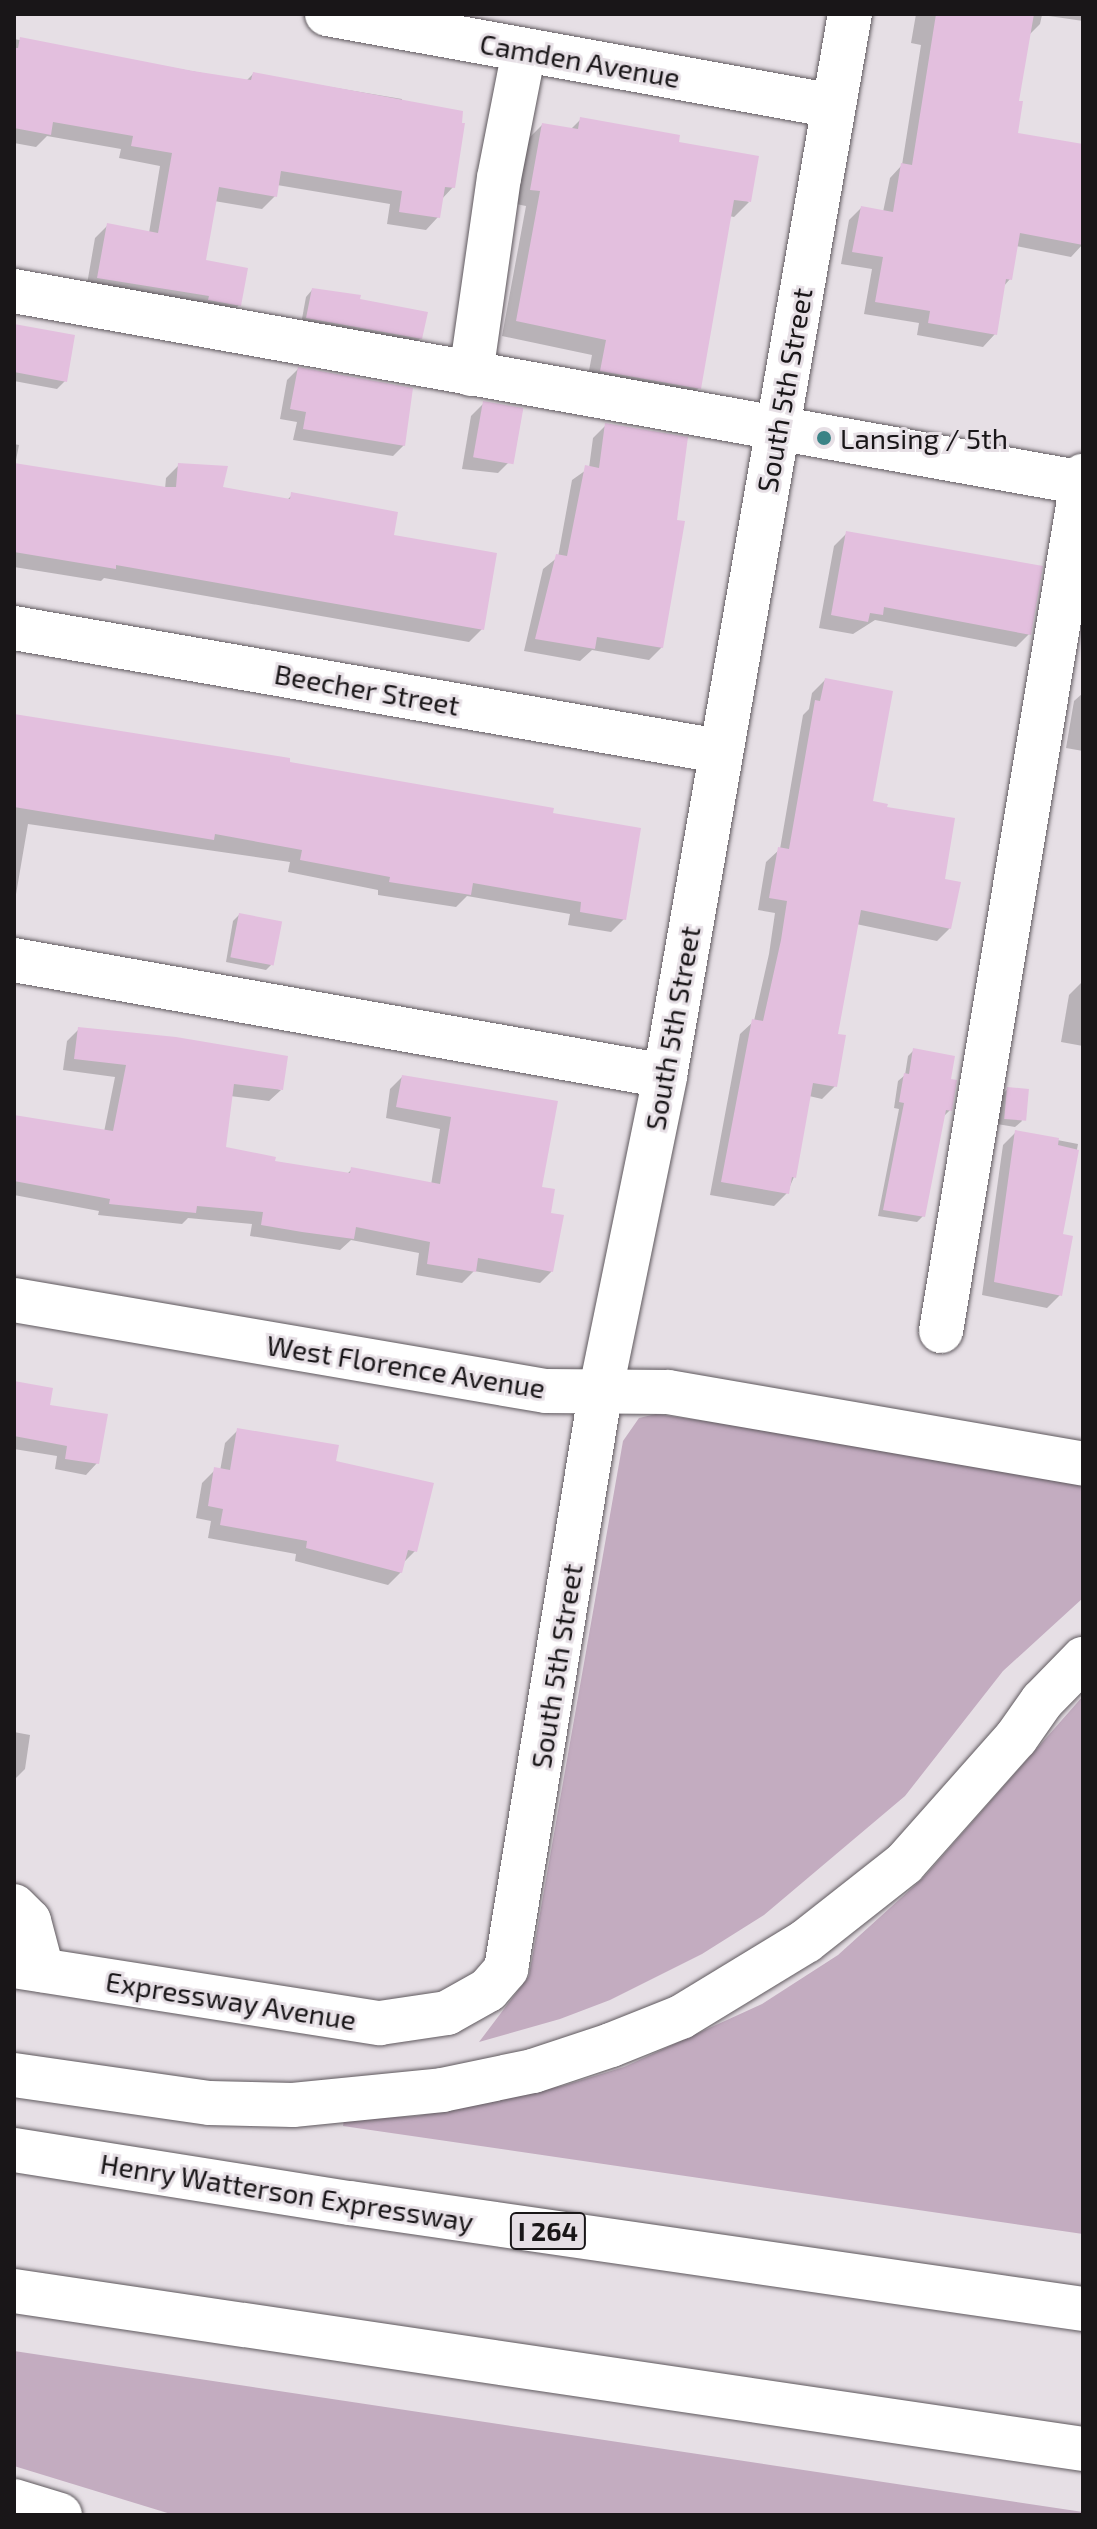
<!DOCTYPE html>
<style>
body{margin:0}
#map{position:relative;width:1097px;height:2529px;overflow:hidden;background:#e6dfe5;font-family:"Exo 2",sans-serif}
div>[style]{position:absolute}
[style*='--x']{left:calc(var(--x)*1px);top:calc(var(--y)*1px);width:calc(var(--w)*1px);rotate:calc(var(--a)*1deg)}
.green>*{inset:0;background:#c3acc0}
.shadow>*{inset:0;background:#0003}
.building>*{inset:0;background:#e3bfde;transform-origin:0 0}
.roads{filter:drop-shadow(0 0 2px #5f595e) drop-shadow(0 0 2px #5f595e)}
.minor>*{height:44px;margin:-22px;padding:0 22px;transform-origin:22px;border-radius:22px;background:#fff}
.highway>*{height:44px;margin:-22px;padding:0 22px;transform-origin:22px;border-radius:22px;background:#fff}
.dots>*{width:22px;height:22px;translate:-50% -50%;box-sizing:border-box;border:4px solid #e6dfe5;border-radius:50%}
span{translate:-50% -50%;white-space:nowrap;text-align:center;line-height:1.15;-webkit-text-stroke:6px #e6dfe5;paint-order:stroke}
.shield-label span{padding:2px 6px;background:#e6dfe5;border:2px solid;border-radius:6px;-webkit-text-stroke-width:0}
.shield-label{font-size:26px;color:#191618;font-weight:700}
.street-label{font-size:28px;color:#191618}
.poi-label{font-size:28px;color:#191618}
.left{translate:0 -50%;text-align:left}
.frame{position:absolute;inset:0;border:16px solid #191618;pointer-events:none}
</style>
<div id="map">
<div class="green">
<i style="clip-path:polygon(656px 1414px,1083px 1476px,1083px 1598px,1003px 1671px,905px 1796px,764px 1915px,702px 1954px,610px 2000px,560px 2019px,479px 2042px,529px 1976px,623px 1441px,639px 1418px)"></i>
<i style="clip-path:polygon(1083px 1696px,1083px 2234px,343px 2126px,344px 2120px,417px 2116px,562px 2086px,624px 2067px,762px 2004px,838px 1955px,923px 1878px)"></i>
<i style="clip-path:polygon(14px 2351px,1083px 2512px,1083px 2515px,174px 2515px,14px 2466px)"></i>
</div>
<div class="shadow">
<i style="clip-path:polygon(916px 14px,1083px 14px,1083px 21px,1042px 15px,1040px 24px,1028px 36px,1016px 102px,1016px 135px,1083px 147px,1083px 244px,1071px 257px,1016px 246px,1010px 279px,1003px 287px,995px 334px,983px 347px,917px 335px,919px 323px,864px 314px,872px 269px,841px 264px,849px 220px,861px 208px,883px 212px,890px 178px,902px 165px,921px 45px,911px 43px)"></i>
<i style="clip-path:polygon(14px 39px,246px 81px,253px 74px,402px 99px,402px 104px,453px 187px,441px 200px,438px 217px,426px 230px,387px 224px,390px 204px,277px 185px,275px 196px,262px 209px,214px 201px,204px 262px,239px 305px,226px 318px,86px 290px,95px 238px,107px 226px,149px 233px,160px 166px,119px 158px,121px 149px,47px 136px,36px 147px,14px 143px)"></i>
<i style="clip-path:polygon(581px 119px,749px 202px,734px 217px,729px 216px,699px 388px,684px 403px,586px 386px,592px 355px,502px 336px,526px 206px,516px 204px,527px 140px,542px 125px,570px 130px)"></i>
<i style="clip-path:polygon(312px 290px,358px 301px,421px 338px,414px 344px,301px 324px,306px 297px)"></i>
<i style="clip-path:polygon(14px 326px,65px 381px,57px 389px,14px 381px)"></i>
<i style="clip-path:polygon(298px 369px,404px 445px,393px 456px,293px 440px,297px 422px,280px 419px,287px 380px)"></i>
<i style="clip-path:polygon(484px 403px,511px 460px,498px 473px,462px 469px,471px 416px)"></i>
<i style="clip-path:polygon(606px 425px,662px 647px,649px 660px,592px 650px,580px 661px,524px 651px,543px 569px,558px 557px,572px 480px,589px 468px,593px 438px)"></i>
<i style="clip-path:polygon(14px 444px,19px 445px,15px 465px,165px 489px,166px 478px,179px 465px,221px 489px,286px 501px,292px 495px,392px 537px,482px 629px,469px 642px,104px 578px,101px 581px,14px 567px)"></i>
<i style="clip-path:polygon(847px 533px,1029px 634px,1016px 647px,875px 620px,853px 634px,819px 628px,834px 546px)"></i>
<i style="clip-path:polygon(825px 680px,871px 803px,943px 880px,950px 928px,937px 941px,856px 924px,836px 1035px,835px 1086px,822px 1099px,809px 1096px,794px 1177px,787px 1193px,774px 1206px,710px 1195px,740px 1034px,754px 1021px,769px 954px,775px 913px,758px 910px,766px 862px,780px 849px,803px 715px,809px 709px,812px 693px)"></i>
<i style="clip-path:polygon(1083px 693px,1083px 751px,1066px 748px,1074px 701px)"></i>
<i style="clip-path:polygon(14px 716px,551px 814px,624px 919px,611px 932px,568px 925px,570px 914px,467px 896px,456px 907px,378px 895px,378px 890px,288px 872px,290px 862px,28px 824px,14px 906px)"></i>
<i style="clip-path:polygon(239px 915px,272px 964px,266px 970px,226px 962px,233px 921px)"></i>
<i style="clip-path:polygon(1082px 982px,1083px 982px,1083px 1046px,1061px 1042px,1069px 995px)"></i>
<i style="clip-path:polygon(79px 1029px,281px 1090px,269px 1101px,230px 1096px,224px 1149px,273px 1163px,346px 1175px,352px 1169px,431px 1185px,440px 1129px,386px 1118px,390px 1089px,402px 1077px,540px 1188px,549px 1214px,552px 1271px,540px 1283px,474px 1271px,462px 1283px,416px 1275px,419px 1253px,351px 1240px,340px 1250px,250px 1236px,252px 1224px,188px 1218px,182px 1224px,98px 1215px,99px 1211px,14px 1195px,14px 1120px,104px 1132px,115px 1077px,63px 1070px,67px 1041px)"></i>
<i style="clip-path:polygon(914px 1050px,949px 1081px,950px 1110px,944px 1116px,923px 1216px,917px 1222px,878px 1216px,899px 1109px,894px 1108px,898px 1081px,905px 1075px,908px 1056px)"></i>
<i style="clip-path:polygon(1008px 1089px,1022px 1121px,1015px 1127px,997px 1124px,1001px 1095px)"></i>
<i style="clip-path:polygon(1016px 1132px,1078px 1144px,1061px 1235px,1060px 1295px,1047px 1308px,982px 1295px,1003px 1145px)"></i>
<i style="clip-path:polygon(14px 1383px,47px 1407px,97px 1463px,86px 1475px,55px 1469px,57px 1456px,14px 1449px)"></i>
<i style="clip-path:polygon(238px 1430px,415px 1551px,402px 1564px,401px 1572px,388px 1585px,295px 1561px,296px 1554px,208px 1538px,211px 1521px,196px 1518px,202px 1483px,215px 1470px,220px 1471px,225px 1443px)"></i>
<i style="clip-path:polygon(14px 1732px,30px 1735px,25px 1769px,14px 1780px)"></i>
</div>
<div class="building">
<i style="clip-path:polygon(936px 14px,1034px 14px,1019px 101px,1023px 101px,1018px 133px,1083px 144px,1083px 245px,1020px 233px,1012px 280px,1006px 279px,997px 335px,928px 323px,930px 311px,875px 302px,883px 257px,852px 252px,861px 206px,893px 212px,901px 163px,912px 165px)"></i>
<i style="clip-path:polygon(20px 37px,193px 71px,251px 80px,253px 72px,463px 111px,462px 123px,465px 123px,455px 188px,445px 187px,440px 218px,399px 212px,402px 191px,281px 171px,277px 197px,219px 187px,206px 260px,248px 268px,241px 306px,208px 300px,209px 296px,97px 278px,107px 223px,158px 233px,172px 153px,131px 146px,133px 136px,53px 122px,51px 135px,14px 128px,14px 48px,18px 48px)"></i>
<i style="clip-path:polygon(580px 117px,680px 135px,679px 142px,759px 156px,751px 202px,734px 200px,701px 389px,600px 371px,606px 340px,516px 321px,540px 191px,530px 190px,542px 123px,578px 129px)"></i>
<i style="clip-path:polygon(312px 288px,361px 295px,360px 299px,428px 312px,422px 339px,306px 318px)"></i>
<i style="clip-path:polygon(14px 324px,75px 335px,67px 382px,14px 372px)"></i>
<i style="clip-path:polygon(298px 367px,413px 388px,405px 446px,303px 429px,306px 412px,290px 409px)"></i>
<i style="left:483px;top:401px;width:41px;height:57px;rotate:10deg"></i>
<i style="clip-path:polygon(605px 423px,688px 437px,677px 520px,685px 521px,663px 648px,597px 637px,595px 649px,535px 639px,556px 554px,567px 556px,585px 465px,599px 468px)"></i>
<i style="clip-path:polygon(14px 463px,166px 487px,176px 487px,178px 463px,228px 466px,223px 487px,290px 499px,291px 492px,398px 512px,394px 535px,497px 553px,484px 630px,116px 565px,116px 569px,14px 552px)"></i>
<i style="clip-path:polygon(846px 531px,1043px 566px,1031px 635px,884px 607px,883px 615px,870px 613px,868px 622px,831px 615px)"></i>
<i style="clip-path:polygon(825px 678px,893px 691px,873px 801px,888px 804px,887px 807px,955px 818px,945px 879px,961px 882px,951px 929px,861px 910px,838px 1034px,846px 1035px,837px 1087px,813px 1083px,796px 1178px,792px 1177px,789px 1194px,721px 1182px,752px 1019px,763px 1021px,781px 940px,787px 901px,769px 898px,778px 847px,789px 849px,815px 700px,820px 701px)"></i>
<i style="clip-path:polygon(14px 714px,290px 758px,290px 762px,554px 808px,553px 813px,641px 828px,626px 920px,580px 912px,581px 902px,473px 883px,471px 895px,389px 882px,390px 877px,300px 860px,302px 850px,215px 834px,214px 840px,14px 807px)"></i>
<i style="left:239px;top:913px;width:44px;height:45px;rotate:11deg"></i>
<i style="clip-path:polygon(78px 1027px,176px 1037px,288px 1056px,283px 1090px,234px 1084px,226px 1147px,276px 1157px,275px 1161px,350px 1173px,351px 1167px,440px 1184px,451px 1117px,396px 1107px,402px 1075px,558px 1101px,542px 1187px,555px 1189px,551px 1213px,564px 1215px,553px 1272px,478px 1258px,476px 1272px,427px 1264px,430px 1242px,356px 1227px,354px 1239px,302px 1232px,261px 1225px,263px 1212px,197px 1206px,196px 1213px,109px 1204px,110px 1199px,14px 1181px,14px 1115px,113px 1131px,126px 1065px,74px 1059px)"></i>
<i style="clip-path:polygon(913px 1048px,955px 1056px,951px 1079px,957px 1080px,952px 1111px,946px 1110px,925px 1217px,883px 1210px,904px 1103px,899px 1102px,904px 1073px,909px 1074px)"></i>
<i style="left:1007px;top:1087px;width:22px;height:32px;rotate:5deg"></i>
<i style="clip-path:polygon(1015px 1130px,1059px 1138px,1058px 1145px,1079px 1150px,1063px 1234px,1073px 1236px,1062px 1296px,994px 1282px)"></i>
<i style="clip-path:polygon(14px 1381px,53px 1388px,50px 1405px,108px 1414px,99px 1464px,65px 1459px,67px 1446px,14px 1436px)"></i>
<i style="clip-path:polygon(237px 1428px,339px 1445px,336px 1461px,434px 1483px,417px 1552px,408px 1550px,402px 1573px,306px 1548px,307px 1541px,220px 1525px,223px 1509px,208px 1506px,214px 1467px,230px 1470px)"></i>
</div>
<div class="roads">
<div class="minor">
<i style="--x:327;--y:14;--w:515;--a:10.28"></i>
<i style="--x:14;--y:291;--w:1086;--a:10.18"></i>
<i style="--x:471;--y:374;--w:198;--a:-81.9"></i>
<i style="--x:499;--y:178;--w:130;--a:-78.9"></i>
<i style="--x:14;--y:628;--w:716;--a:9.9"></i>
<i style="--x:14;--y:960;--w:661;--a:10.1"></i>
<i style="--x:14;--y:1300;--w:540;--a:9.71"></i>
<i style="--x:546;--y:1391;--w:122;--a:0.5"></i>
<i style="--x:668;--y:1392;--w:421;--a:9.8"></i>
<i style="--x:941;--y:1331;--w:867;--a:-80.57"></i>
<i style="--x:14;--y:1906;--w:21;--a:45"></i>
<i style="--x:29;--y:1921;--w:51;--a:75.1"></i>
<i style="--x:14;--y:1966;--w:370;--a:8.9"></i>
<i style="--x:380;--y:2023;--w:68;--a:-8.5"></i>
<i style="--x:447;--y:2013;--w:47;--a:-29.3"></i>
<i style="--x:488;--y:1990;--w:28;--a:-49"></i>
<i style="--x:506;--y:1969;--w:588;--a:-80.7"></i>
<i style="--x:601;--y:1389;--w:319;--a:-78.4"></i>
<i style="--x:665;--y:1076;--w:1078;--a:-80.12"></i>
</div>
<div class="highway">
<i style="--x:14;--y:2075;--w:197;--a:8.2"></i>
<i style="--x:209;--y:2103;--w:84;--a:1.4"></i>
<i style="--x:293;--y:2105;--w:150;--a:-5.7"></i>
<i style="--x:442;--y:2090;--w:93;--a:-11.8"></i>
<i style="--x:533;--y:2071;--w:82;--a:-18.4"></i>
<i style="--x:611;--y:2045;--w:75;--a:-21.8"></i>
<i style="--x:681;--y:2017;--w:146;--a:-31.3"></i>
<i style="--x:806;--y:1941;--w:125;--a:-38.2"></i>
<i style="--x:904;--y:1864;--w:169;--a:-48.4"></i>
<i style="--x:1016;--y:1738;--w:45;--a:-54.9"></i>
<i style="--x:1042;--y:1701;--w:59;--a:-45.7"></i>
<i style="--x:14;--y:2150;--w:340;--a:9"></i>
<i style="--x:350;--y:2203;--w:741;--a:8.23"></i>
<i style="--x:14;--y:2291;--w:1081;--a:8.41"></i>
<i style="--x:14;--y:2501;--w:48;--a:16.9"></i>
</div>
</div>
<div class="dots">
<i style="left:824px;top:438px;background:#3a8386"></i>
</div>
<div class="shield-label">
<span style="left:548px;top:2231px">I 264</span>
</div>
<div class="street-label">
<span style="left:580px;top:60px;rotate:10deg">Camden Avenue</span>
<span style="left:784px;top:390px;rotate:-80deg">South 5th Street</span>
<span style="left:367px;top:689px;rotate:10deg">Beecher Street</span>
<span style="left:672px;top:1028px;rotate:-80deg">South 5th Street</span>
<span style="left:406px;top:1366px;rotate:9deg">West Florence Avenue</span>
<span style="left:556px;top:1666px;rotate:-81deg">South 5th Street</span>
<span style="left:231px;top:2000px;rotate:9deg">Expressway Avenue</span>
<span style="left:287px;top:2192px;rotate:9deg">Henry Watterson Expressway</span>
</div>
<div class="poi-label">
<span class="left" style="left:840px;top:438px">Lansing / 5th</span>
</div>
<div class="frame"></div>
</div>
